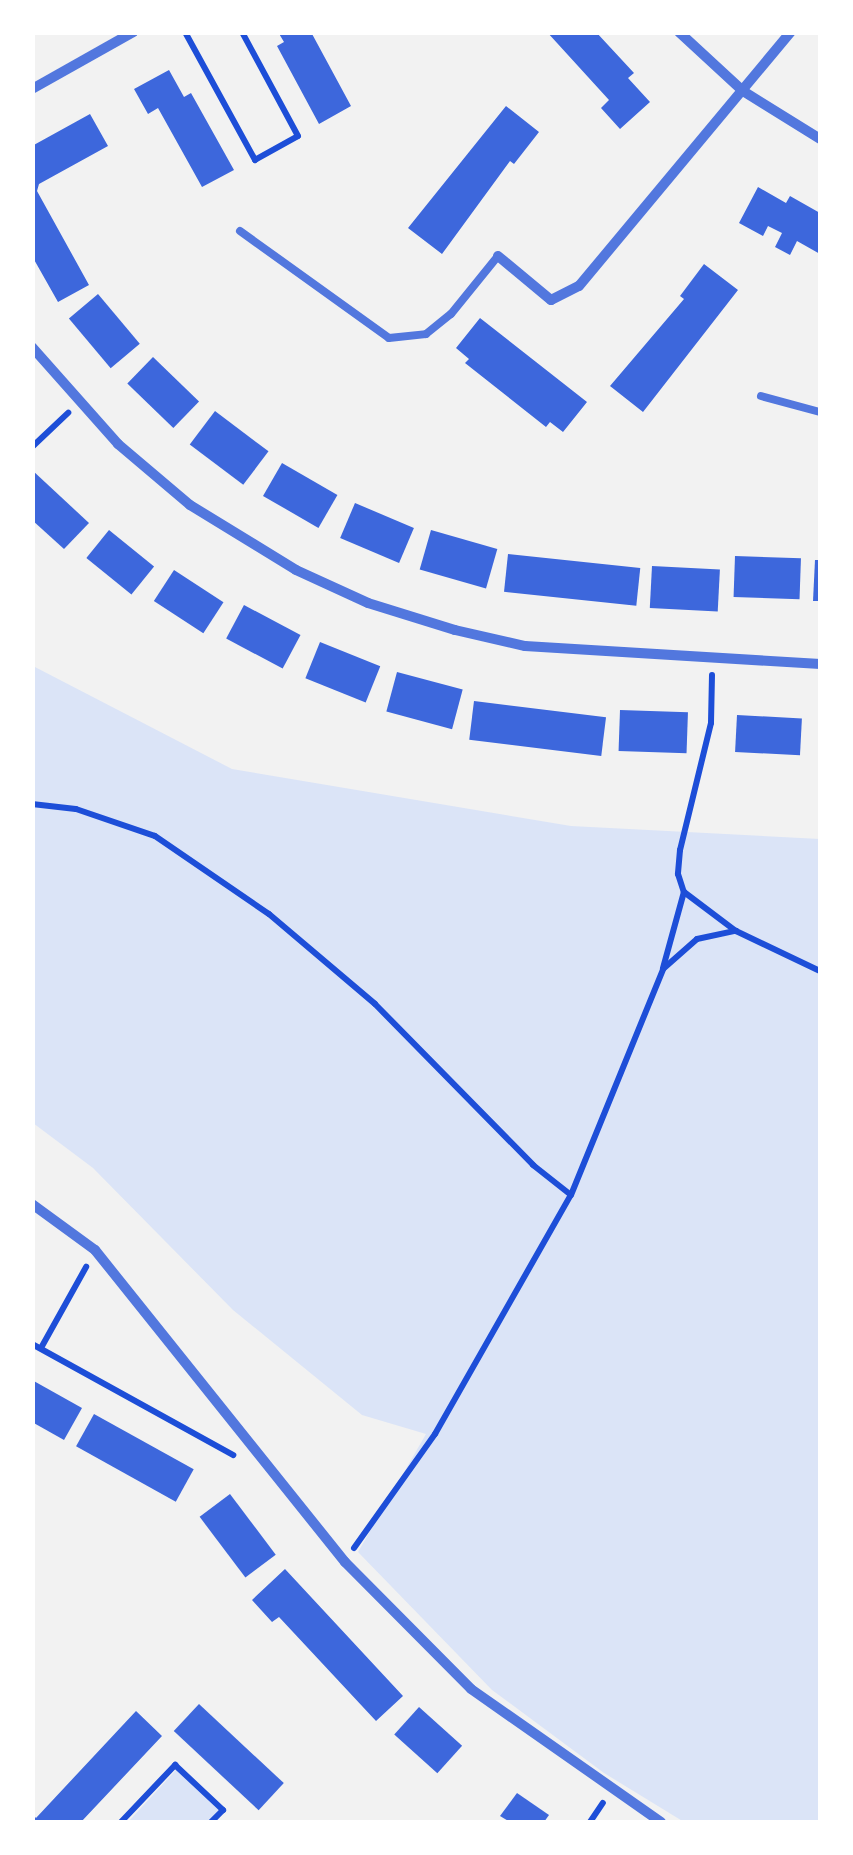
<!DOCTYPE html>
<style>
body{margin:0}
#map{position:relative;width:853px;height:1855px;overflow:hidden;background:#f2f2f2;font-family:"Exo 2",sans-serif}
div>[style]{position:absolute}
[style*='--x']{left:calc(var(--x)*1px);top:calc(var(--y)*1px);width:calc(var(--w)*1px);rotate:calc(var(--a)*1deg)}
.green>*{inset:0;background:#dbe4f7}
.building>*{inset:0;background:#3d67dc;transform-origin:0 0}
.path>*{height:6px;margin:-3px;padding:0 3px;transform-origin:3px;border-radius:3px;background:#1d4ed8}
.service>*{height:8px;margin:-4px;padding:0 4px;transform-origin:4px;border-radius:4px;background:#5277de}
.minor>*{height:10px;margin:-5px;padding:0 5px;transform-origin:5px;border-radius:5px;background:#5277de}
span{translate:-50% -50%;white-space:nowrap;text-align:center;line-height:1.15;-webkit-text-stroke:8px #fff;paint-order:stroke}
.frame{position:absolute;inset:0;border:35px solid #fff;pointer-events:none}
</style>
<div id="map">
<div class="green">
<i style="clip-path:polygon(33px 666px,232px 769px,571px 826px,820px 839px,820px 1822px,684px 1822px,604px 1773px,492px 1690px,358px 1552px,426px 1434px,362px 1415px,233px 1310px,93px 1168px,33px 1123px)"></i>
<i style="clip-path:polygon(176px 1770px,219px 1810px,208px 1822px,128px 1822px)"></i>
</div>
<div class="building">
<i style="clip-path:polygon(278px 32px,311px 32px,351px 106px,319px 124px,277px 46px,284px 42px)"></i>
<i style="clip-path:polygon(547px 32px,596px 32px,634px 73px,628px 78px,650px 102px,620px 129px,601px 108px,609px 100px)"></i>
<i style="clip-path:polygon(169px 70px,184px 97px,191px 93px,234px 170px,202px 187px,158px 108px,148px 114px,134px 89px)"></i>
<i style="clip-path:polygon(506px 106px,539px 132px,514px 164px,510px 161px,442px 254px,408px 228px)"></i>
<i style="clip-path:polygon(90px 114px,108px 146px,39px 184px,37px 191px,89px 285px,58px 302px,32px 256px,32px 146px)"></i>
<i style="clip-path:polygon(758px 187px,786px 203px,790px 196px,820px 213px,820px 254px,797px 241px,790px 255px,775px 247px,782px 233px,768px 226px,763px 236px,739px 223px)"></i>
<i style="clip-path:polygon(704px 264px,738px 290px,643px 412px,610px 386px,684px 299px,680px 296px)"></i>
<i style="left:98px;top:294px;width:65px;height:38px;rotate:50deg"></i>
<i style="clip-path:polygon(480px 318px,587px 402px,563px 432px,550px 422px,546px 427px,465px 363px,469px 359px,456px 348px)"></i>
<i style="left:153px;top:357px;width:64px;height:37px;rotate:44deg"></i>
<i style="left:215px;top:411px;width:67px;height:42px;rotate:37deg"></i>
<i style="left:282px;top:463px;width:64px;height:38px;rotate:30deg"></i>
<i style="clip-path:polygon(32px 470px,89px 523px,64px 549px,32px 520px)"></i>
<i style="left:355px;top:503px;width:64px;height:38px;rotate:23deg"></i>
<i style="left:109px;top:530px;width:58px;height:36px;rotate:39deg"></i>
<i style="left:431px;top:530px;width:69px;height:41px;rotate:16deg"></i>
<i style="left:508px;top:554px;width:133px;height:38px;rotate:6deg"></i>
<i style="left:735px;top:556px;width:66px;height:41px;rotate:2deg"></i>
<i style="clip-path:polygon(815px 560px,820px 560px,820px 601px,813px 601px)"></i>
<i style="left:652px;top:566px;width:68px;height:42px;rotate:3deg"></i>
<i style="left:174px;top:570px;width:59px;height:37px;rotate:33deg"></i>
<i style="left:244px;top:605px;width:64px;height:38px;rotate:28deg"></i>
<i style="left:320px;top:642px;width:65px;height:39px;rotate:22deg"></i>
<i style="left:397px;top:672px;width:68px;height:41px;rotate:15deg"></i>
<i style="left:474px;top:701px;width:133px;height:39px;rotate:7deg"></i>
<i style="left:620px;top:710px;width:68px;height:41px;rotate:2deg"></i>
<i style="left:737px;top:715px;width:65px;height:37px;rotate:3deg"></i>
<i style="clip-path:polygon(32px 1380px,82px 1408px,64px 1440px,32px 1422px)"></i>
<i style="left:94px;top:1414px;width:114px;height:37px;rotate:29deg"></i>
<i style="left:230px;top:1494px;width:76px;height:38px;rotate:53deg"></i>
<i style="clip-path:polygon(285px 1569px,403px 1696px,376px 1721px,279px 1617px,272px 1622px,252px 1600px)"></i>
<i style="left:199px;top:1704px;width:116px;height:37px;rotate:43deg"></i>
<i style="left:419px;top:1707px;width:58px;height:37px;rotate:42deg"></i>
<i style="clip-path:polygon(136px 1711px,162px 1736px,81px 1822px,32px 1822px,32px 1814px,36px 1818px)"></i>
<i style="clip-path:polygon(517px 1793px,549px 1815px,544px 1822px,510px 1822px,500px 1816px)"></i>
</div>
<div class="path">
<i style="--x:185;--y:32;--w:146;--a:61.3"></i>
<i style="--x:255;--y:160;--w:49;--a:-29.2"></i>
<i style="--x:298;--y:136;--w:118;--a:-118.3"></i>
<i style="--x:32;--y:447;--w:50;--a:-43.4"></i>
<i style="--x:712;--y:675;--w:48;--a:91.2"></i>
<i style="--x:711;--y:723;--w:131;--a:103.7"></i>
<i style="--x:680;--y:850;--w:24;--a:95"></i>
<i style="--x:678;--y:874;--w:19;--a:72"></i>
<i style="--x:684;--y:892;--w:65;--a:36.9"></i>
<i style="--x:736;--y:931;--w:93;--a:25.5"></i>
<i style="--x:32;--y:804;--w:44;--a:6.5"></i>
<i style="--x:76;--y:809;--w:83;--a:18.9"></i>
<i style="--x:155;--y:836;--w:138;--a:34.4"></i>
<i style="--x:269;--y:914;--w:139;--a:40.3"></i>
<i style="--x:375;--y:1004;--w:226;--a:45.5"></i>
<i style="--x:533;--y:1165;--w:48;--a:38.3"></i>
<i style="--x:663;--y:968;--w:79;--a:-74.6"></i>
<i style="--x:32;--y:1344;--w:230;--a:28.9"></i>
<i style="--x:41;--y:1348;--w:93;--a:-60.9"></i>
<i style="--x:354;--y:1548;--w:140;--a:-54.6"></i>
<i style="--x:435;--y:1434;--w:275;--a:-60.4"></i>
<i style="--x:571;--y:1195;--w:244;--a:-67.8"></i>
<i style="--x:663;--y:969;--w:45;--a:-41.4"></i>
<i style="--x:697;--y:939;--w:40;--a:-12"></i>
<i style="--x:121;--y:1822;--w:79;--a:-46.5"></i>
<i style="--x:175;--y:1765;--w:66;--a:43.2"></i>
<i style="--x:223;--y:1810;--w:17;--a:135"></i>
<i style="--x:590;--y:1822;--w:23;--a:-56"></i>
</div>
<div class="service">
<i style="--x:240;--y:231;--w:183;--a:35.7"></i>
<i style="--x:389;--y:338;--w:37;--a:-6"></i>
<i style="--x:426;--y:334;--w:32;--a:-39"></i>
<i style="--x:451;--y:314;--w:75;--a:-51"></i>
<i style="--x:761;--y:396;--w:61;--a:15.2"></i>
</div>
<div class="minor">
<i style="--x:679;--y:32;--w:87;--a:42.7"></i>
<i style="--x:743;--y:91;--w:91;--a:31.9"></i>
<i style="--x:32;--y:89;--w:116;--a:-29.4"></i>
<i style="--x:498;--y:256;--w:69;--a:39.7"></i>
<i style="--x:551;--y:300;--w:31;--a:-27"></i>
<i style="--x:579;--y:286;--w:331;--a:-50.2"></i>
<i style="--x:32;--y:347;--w:130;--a:48.4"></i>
<i style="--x:118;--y:444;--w:94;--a:40.3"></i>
<i style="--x:190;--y:505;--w:124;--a:31.5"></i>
<i style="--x:296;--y:570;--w:79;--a:24.6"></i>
<i style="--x:368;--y:603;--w:91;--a:17.2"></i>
<i style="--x:455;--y:630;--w:72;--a:12.9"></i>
<i style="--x:525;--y:646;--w:296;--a:3.5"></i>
<i style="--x:32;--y:1204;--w:78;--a:36.1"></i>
<i style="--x:95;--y:1250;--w:400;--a:51.3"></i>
<i style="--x:345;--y:1562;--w:179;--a:45.2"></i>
<i style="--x:471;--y:1689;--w:232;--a:35"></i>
</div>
<div class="frame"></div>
</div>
